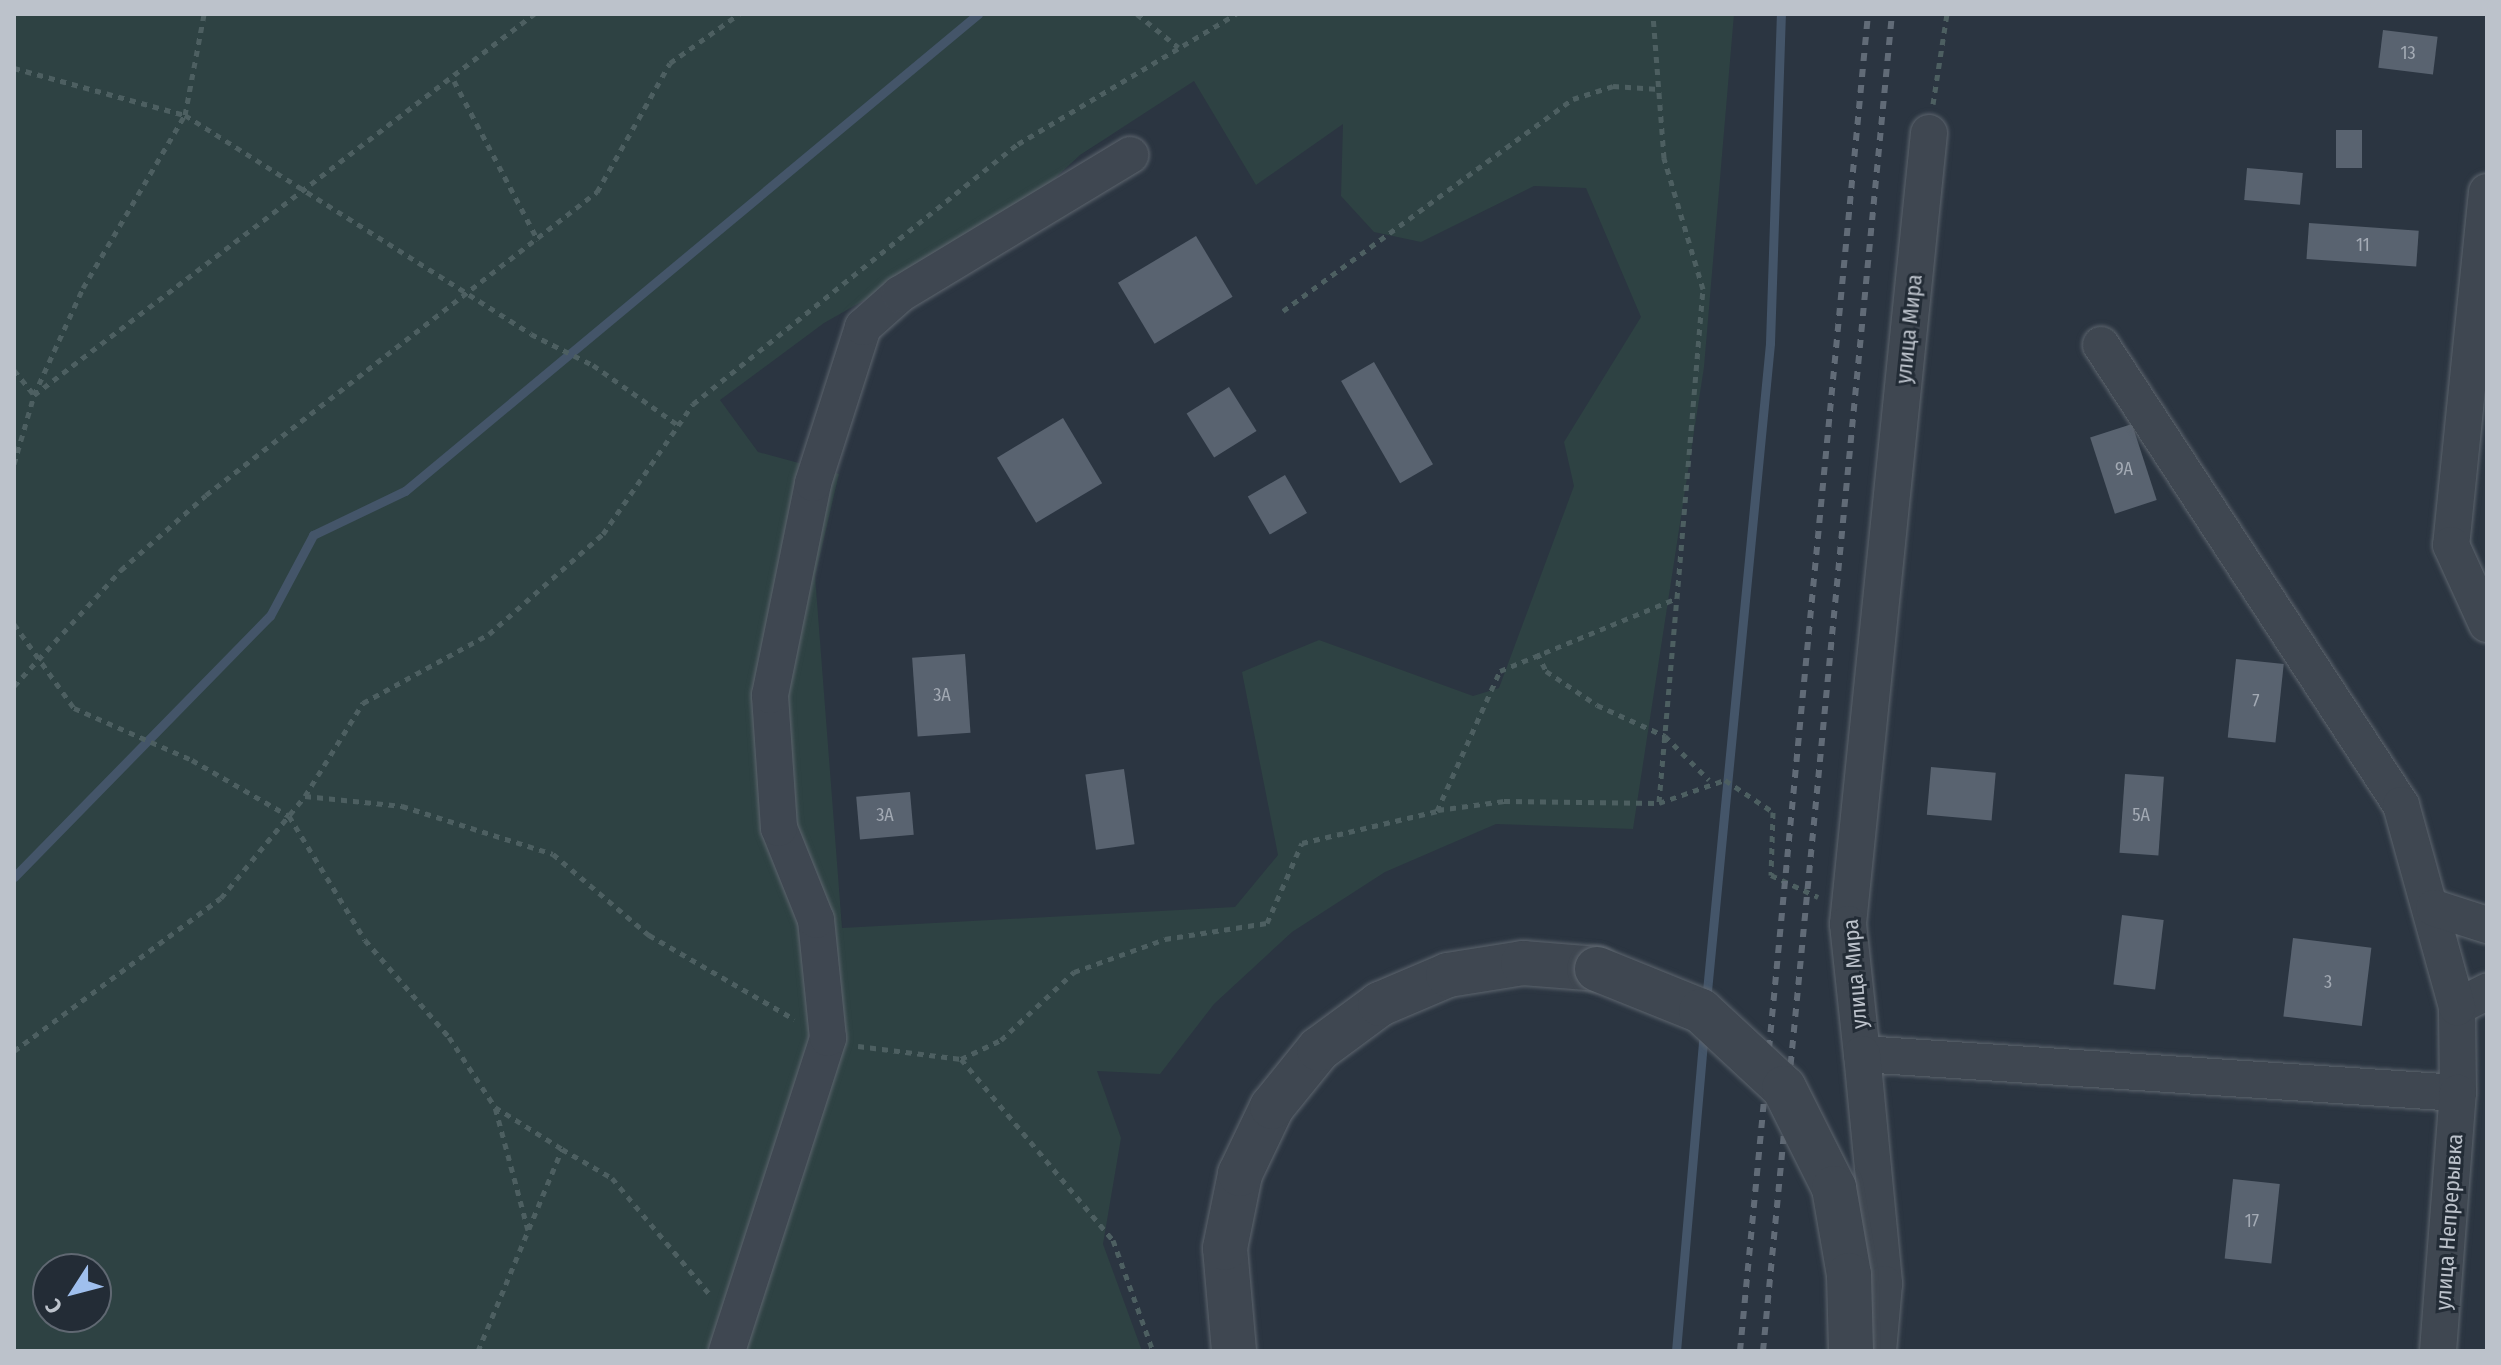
<!DOCTYPE html>
<meta charset="utf-8">
<style>
body{margin:0}
#map{position:relative;width:2501px;height:1365px;overflow:hidden;background:#2b3541;font-family:"Fira Sans Condensed",sans-serif}
div>[style]{position:absolute}
[style*='--x']{left:calc(var(--x)*1px);top:calc(var(--y)*1px);width:calc(var(--w)*1px);rotate:calc(var(--a)*1deg)}
.green>*{inset:0;background:#2e4243}
.stream>*{height:9px;margin:-4.5px;padding:0 4.5px;transform-origin:4.5px;border-radius:4.5px;background:#445569}
.building>*{inset:0;background:#596370;transform-origin:0 0}
.path>*{height:5px;margin-top:-2.5px;transform-origin:0;background:repeating-linear-gradient(90deg,#4d5f61 0 6px,transparent 0 12px)}
.roads{filter:drop-shadow(0 0 2px #5d656e) drop-shadow(0 0 2px #5d656e)}
.minor>*{height:36px;margin:-18px;padding:0 18px;transform-origin:18px;border-radius:18px;background:#3f4751}
.tertiary>*{height:44px;margin:-22px;padding:0 22px;transform-origin:22px;border-radius:22px;background:#3f4751}
.rail>*{height:6px;margin-top:-3px;transform-origin:0;background:repeating-linear-gradient(90deg,#616b77 0 8px,transparent 0 16px)}
.bridges{filter:drop-shadow(0 0 2px #5d656e) drop-shadow(0 0 2px #5d656e)}
.tertiary-bridge>*{height:44px;margin:-22px;padding:0 22px;transform-origin:22px;border-radius:22px;background:#3f4751}
span{translate:-50% -50%;white-space:nowrap;text-align:center;line-height:1.15;-webkit-text-stroke:6px #232c36;paint-order:stroke}
.number-label{font-size:18px;color:#a3aab4}
.number-label span{-webkit-text-stroke-width:0}
.street-label{font-size:22px;color:#bcc2cb}
.frame{position:absolute;inset:0;border:16px solid #bcc2cb;pointer-events:none}
.north{position:absolute;left:32px;top:1253px;width:80px;height:80px;box-sizing:border-box;background:#232c36;border:2px solid #606872;border-radius:50%;rotate:234deg;font-size:22px;font-weight:700;line-height:32px;text-align:center;color:#bcc2cb}
.north::after{content:'';display:block;margin:auto;width:28px;height:36px;background:#9fbfed;clip-path:polygon(50% 0,100% 100%,50% 72%,0 100%)}
</style>
<div id="map">
<div class="green">
<i style="clip-path:polygon(evenodd,14px 14px,1734px 14px,1704px 367px,1633px 829px,1496px 824px,1385px 872px,1292px 932px,1214px 1004px,1160px 1074px,1097px 1071px,1121px 1138px,1103px 1244px,1142px 1351px,14px 1351px,14px 14px,1194px 81px,1256px 185px,1343px 124px,1341px 196px,1374px 232px,1421px 242px,1534px 186px,1586px 188px,1641px 317px,1564px 442px,1574px 486px,1499px 688px,1473px 696px,1319px 640px,1242px 672px,1278px 855px,1235px 907px,842px 928px,815px 576px,839px 474px,758px 452px,720px 400px,824px 323px,1016px 214px,1080px 155px,1194px 81px,14px 14px,48px 1269px,96px 1269px,96px 1317px,48px 1317px,48px 1269px)"></i>
</div>
<div class="stream">
<i style="--x:14;--y:877;--w:366;--a:-45.6"></i>
<i style="--x:270;--y:616;--w:92;--a:-62"></i>
<i style="--x:313;--y:535;--w:102;--a:-25.6"></i>
<i style="--x:405;--y:491;--w:746;--a:-39.78"></i>
<i style="--x:1706;--y:1001;--w:661;--a:-84.44"></i>
<i style="--x:1770;--y:343;--w:329;--a:-88.1"></i>
<i style="--x:1676;--y:1351;--w:320;--a:-85"></i>
</div>
<div class="building">
<i style="left:2383px;top:30px;width:55px;height:38px;rotate:7deg"></i>
<i style="left:2362px;top:130px;width:38px;height:26px;rotate:90deg"></i>
<i style="left:2247px;top:168px;width:56px;height:32px;rotate:5deg"></i>
<i style="left:2309px;top:223px;width:110px;height:36px;rotate:4deg"></i>
<i style="left:1196px;top:236px;width:71px;height:91px;rotate:59deg"></i>
<i style="left:1374px;top:362px;width:118px;height:38px;rotate:60deg"></i>
<i style="left:1229px;top:387px;width:52px;height:50px;rotate:58deg"></i>
<i style="left:1063px;top:418px;width:76px;height:77px;rotate:59deg"></i>
<i style="left:2132px;top:424px;width:80px;height:44px;rotate:72deg"></i>
<i style="left:1285px;top:475px;width:44px;height:43px;rotate:60deg"></i>
<i style="left:965px;top:654px;width:79px;height:53px;rotate:86deg"></i>
<i style="left:2236px;top:659px;width:48px;height:79px;rotate:6deg"></i>
<i style="left:1931px;top:767px;width:65px;height:48px;rotate:5deg"></i>
<i style="left:1124px;top:769px;width:76px;height:39px;rotate:82deg"></i>
<i style="left:2125px;top:774px;width:39px;height:79px;rotate:4deg"></i>
<i style="left:910px;top:792px;width:43px;height:54px;rotate:85deg"></i>
<i style="left:2122px;top:915px;width:42px;height:70px;rotate:7deg"></i>
<i style="left:2293px;top:938px;width:79px;height:79px;rotate:7deg"></i>
<i style="left:2233px;top:1179px;width:47px;height:80px;rotate:6deg"></i>
</div>
<div class="path">
<i style="--x:1137;--y:14;--w:53;--a:38.8"></i>
<i style="--x:14;--y:68;--w:177;--a:15.4"></i>
<i style="--x:185;--y:115;--w:409;--a:32.3"></i>
<i style="--x:531;--y:334;--w:69;--a:26.6"></i>
<i style="--x:593;--y:365;--w:104;--a:35.2"></i>
<i style="--x:454;--y:81;--w:180;--a:62.2"></i>
<i style="--x:1933;--y:104;--w:91;--a:-81.2"></i>
<i style="--x:1283;--y:311;--w:359;--a:-36.2"></i>
<i style="--x:1573;--y:99;--w:42;--a:-18"></i>
<i style="--x:1613;--y:86;--w:46;--a:3.7"></i>
<i style="--x:14;--y:370;--w:32;--a:51"></i>
<i style="--x:34;--y:395;--w:629;--a:-37.31"></i>
<i style="--x:14;--y:464;--w:72;--a:-73.8"></i>
<i style="--x:34;--y:395;--w:118;--a:-65.4"></i>
<i style="--x:83;--y:288;--w:201;--a:-59.5"></i>
<i style="--x:185;--y:115;--w:103;--a:-79.3"></i>
<i style="--x:14;--y:624;--w:103;--a:54.5"></i>
<i style="--x:74;--y:708;--w:129;--a:23.8"></i>
<i style="--x:192;--y:760;--w:112;--a:30"></i>
<i style="--x:289;--y:816;--w:145;--a:58.5"></i>
<i style="--x:365;--y:940;--w:128;--a:49.1"></i>
<i style="--x:449;--y:1037;--w:84;--a:56.7"></i>
<i style="--x:1537;--y:653;--w:20;--a:63"></i>
<i style="--x:1546;--y:671;--w:61;--a:33.7"></i>
<i style="--x:1597;--y:705;--w:75;--a:24.5"></i>
<i style="--x:1665;--y:736;--w:62;--a:45"></i>
<i style="--x:14;--y:686;--w:158;--a:-47.3"></i>
<i style="--x:121;--y:570;--w:113;--a:-41.4"></i>
<i style="--x:206;--y:495;--w:495;--a:-37.8"></i>
<i style="--x:597;--y:192;--w:148;--a:-60.5"></i>
<i style="--x:670;--y:63;--w:85;--a:-35.4"></i>
<i style="--x:305;--y:796;--w:98;--a:5.9"></i>
<i style="--x:402;--y:806;--w:158;--a:17.6"></i>
<i style="--x:553;--y:854;--w:126;--a:40.2"></i>
<i style="--x:649;--y:935;--w:168;--a:30.1"></i>
<i style="--x:1659;--y:802;--w:205;--a:-85"></i>
<i style="--x:1438;--y:810;--w:67;--a:-7.8"></i>
<i style="--x:1504;--y:801;--w:155;--a:0.7"></i>
<i style="--x:1659;--y:803;--w:70;--a:-19.2"></i>
<i style="--x:1725;--y:780;--w:58;--a:33.7"></i>
<i style="--x:1773;--y:812;--w:63;--a:91.8"></i>
<i style="--x:1771;--y:875;--w:52;--a:25.1"></i>
<i style="--x:858;--y:1046;--w:104;--a:7.2"></i>
<i style="--x:961;--y:1059;--w:44;--a:-25.4"></i>
<i style="--x:1001;--y:1040;--w:100;--a:-43"></i>
<i style="--x:1074;--y:972;--w:97;--a:-19.9"></i>
<i style="--x:1165;--y:939;--w:103;--a:-8.9"></i>
<i style="--x:1267;--y:923;--w:87;--a:-66.4"></i>
<i style="--x:1302;--y:843;--w:139;--a:-13.3"></i>
<i style="--x:1437;--y:811;--w:154;--a:-65.8"></i>
<i style="--x:1500;--y:671;--w:191;--a:-22.4"></i>
<i style="--x:1677;--y:598;--w:310;--a:-85.2"></i>
<i style="--x:1703;--y:289;--w:137;--a:-106.6"></i>
<i style="--x:1664;--y:158;--w:144;--a:-94.4"></i>
<i style="--x:14;--y:1051;--w:257;--a:-36.5"></i>
<i style="--x:221;--y:898;--w:132;--a:-50.5"></i>
<i style="--x:305;--y:796;--w:110;--a:-58.1"></i>
<i style="--x:363;--y:703;--w:144;--a:-28.7"></i>
<i style="--x:489;--y:634;--w:152;--a:-41.3"></i>
<i style="--x:603;--y:534;--w:158;--a:-55.3"></i>
<i style="--x:693;--y:404;--w:416;--a:-38.7"></i>
<i style="--x:1018;--y:144;--w:254;--a:-30.8"></i>
<i style="--x:961;--y:1059;--w:236;--a:50"></i>
<i style="--x:1113;--y:1240;--w:118;--a:70.2"></i>
<i style="--x:528;--y:1230;--w:127;--a:-105"></i>
<i style="--x:495;--y:1107;--w:79;--a:32.1"></i>
<i style="--x:478;--y:1351;--w:219;--a:-67.4"></i>
<i style="--x:562;--y:1149;--w:58;--a:30.1"></i>
<i style="--x:612;--y:1178;--w:154;--a:50"></i>
</div>
<div class="roads">
<div class="minor">
<i style="--x:1929;--y:133;--w:795;--a:95.85"></i>
<i style="--x:1848;--y:924;--w:131;--a:83.9"></i>
<i style="--x:1862;--y:1054;--w:597;--a:3.74"></i>
<i style="--x:2458;--y:1093;--w:86;--a:-90.7"></i>
<i style="--x:2457;--y:1007;--w:34;--a:-27"></i>
<i style="--x:2487;--y:192;--w:355;--a:95.8"></i>
<i style="--x:2451;--y:545;--w:87;--a:65.5"></i>
<i style="--x:2101;--y:345;--w:549;--a:56.89"></i>
<i style="--x:2401;--y:805;--w:210;--a:74.5"></i>
<i style="--x:2434;--y:908;--w:56;--a:17.8"></i>
<i style="--x:1862;--y:1054;--w:231;--a:84.5"></i>
<i style="--x:1884;--y:1284;--w:67;--a:95.1"></i>
<i style="--x:727;--y:1351;--w:329;--a:-72.1"></i>
<i style="--x:828;--y:1038;--w:119;--a:-95.8"></i>
<i style="--x:816;--y:920;--w:99;--a:-111.9"></i>
<i style="--x:779;--y:828;--w:133;--a:-93.9"></i>
<i style="--x:770;--y:695;--w:216;--a:-78.5"></i>
<i style="--x:813;--y:483;--w:164;--a:-72.2"></i>
<i style="--x:863;--y:327;--w:50;--a:-41.7"></i>
<i style="--x:900;--y:294;--w:269;--a:-31.1"></i>
<i style="--x:2438;--y:1351;--w:259;--a:-85.6"></i>
</div>
<div class="tertiary">
<i style="--x:1234;--y:1351;--w:103;--a:-95"></i>
<i style="--x:1225;--y:1248;--w:76;--a:-78.5"></i>
<i style="--x:1240;--y:1174;--w:74;--a:-64.5"></i>
<i style="--x:1272;--y:1107;--w:75;--a:-51"></i>
<i style="--x:1319;--y:1049;--w:76;--a:-36.4"></i>
<i style="--x:1380;--y:1004;--w:74;--a:-23.1"></i>
<i style="--x:1448;--y:975;--w:76;--a:-9.1"></i>
<i style="--x:1523;--y:963;--w:74;--a:4.6"></i>
</div>
</div>
<div class="rail">
<i style="--x:1740;--y:1351;--w:1343;--a:-84.53"></i>
<i style="--x:1763;--y:1351;--w:1343;--a:-84.49"></i>
</div>
<div class="bridges">
<div class="tertiary-bridge">
<i style="--x:1597;--y:969;--w:112;--a:22"></i>
<i style="--x:1701;--y:1011;--w:113;--a:42.9"></i>
<i style="--x:1784;--y:1088;--w:112;--a:63.4"></i>
<i style="--x:1834;--y:1188;--w:88;--a:80.2"></i>
<i style="--x:1849;--y:1275;--w:76;--a:88.5"></i>
</div>
</div>
<div class="number-label">
<span style="left:2408px;top:53px">13</span>
<span style="left:2363px;top:245px">11</span>
<span style="left:2124px;top:469px">9А</span>
<span style="left:942px;top:695px">3А</span>
<span style="left:2256px;top:701px">7</span>
<span style="left:885px;top:815px">3А</span>
<span style="left:2141px;top:815px">5А</span>
<span style="left:2328px;top:982px">3</span>
<span style="left:2252px;top:1221px">17</span>
</div>
<div class="street-label">
<span style="left:1909px;top:329px;rotate:-84deg">улица Мира</span>
<span style="left:1855px;top:974px;rotate:-95deg">улица Мира</span>
<span style="left:2449px;top:1222px;rotate:-86deg">улица Непрерывка</span>
</div>
<div class="frame"></div>
<div class="north">С</div>
</div>
